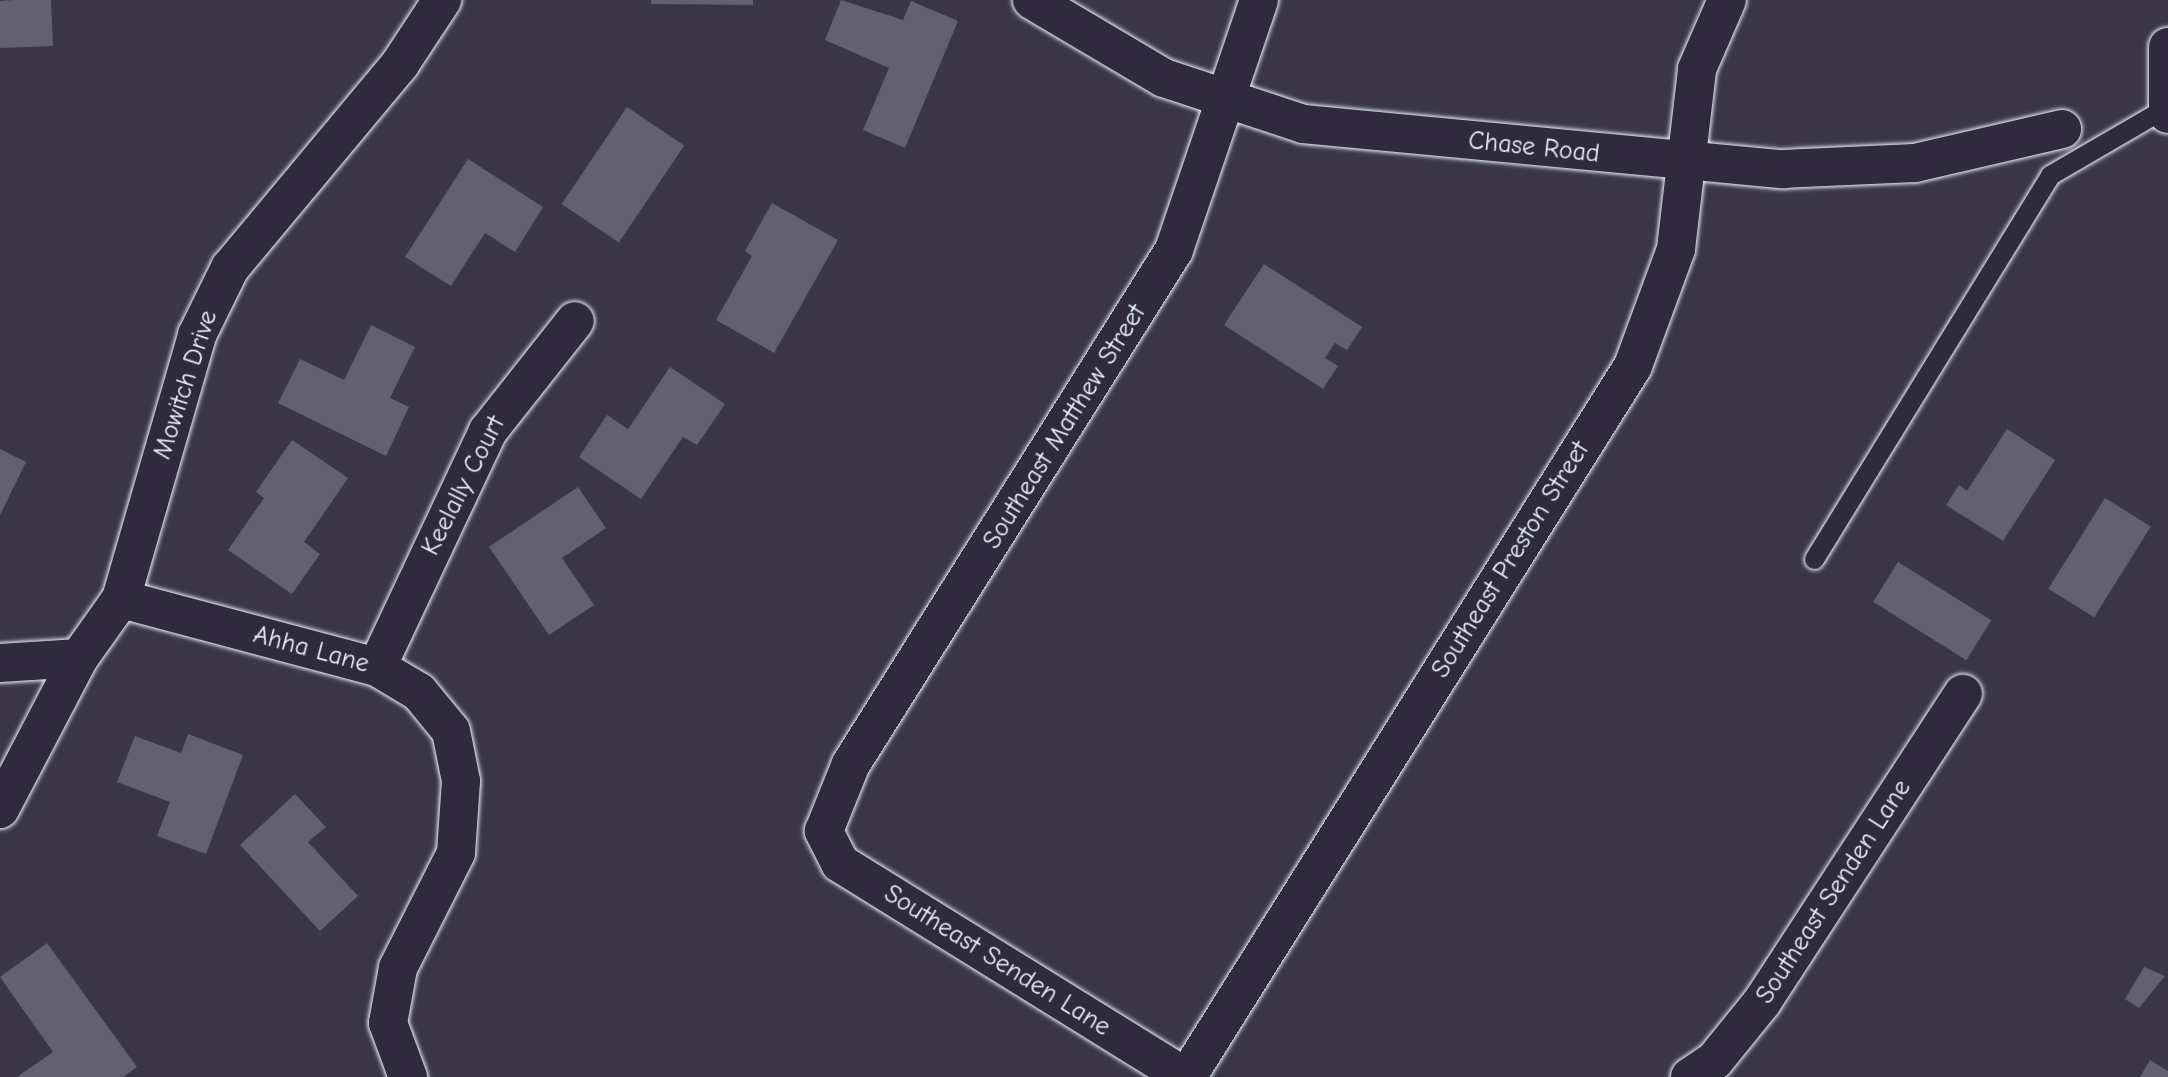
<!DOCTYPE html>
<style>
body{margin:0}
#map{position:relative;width:2168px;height:1077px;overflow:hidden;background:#3a3648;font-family:"Comic Neue",sans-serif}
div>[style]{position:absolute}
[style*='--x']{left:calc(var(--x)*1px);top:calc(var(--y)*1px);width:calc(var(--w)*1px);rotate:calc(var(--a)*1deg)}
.building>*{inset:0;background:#636171;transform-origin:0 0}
.roads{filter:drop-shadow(0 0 2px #e8f1f8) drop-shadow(0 0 2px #e8f1f8)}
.lane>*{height:19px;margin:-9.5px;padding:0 9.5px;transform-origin:9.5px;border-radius:9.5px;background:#2f2a3d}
.street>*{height:38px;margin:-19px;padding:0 19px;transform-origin:19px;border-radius:19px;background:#2f2a3d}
.secondary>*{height:38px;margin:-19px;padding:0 19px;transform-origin:19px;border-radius:19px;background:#2f2a3d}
span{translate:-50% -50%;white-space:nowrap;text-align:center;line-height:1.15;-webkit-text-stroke:5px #2f2a3d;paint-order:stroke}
.street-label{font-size:26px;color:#e8f1f8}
</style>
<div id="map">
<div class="building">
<i style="clip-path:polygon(14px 0,51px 0,53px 46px,0 48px,0 1px)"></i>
<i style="clip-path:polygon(651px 0,753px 0,753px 5px,651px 4px)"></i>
<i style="clip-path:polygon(841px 0,903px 20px,911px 1px,958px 21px,905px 148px,863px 130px,889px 68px,825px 40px)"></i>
<i style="left:627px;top:107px;width:69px;height:117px;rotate:34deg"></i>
<i style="clip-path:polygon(468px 159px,543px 207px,515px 252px,485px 233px,451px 286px,405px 257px)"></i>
<i style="clip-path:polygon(772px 203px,838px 240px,774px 353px,716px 320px,752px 256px,745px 251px)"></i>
<i style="clip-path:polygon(1264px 264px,1362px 327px,1347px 350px,1335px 343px,1325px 358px,1338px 366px,1323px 389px,1224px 325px)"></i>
<i style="clip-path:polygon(371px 325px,415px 347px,390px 398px,409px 407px,386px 456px,278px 403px,300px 359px,344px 380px)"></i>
<i style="clip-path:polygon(670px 367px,725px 404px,697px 445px,683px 437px,641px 499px,579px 457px,607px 415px,628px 429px)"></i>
<i style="clip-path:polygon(2007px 429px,2055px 460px,2003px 541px,1946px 505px,1959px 485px,1967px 491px)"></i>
<i style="clip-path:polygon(292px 440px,348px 478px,304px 542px,320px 554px,292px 594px,228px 550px,264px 498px,256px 492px)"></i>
<i style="clip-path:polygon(0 449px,26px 462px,0 515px)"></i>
<i style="clip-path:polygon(578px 487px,606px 528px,562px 558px,594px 605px,549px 635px,489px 547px)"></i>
<i style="left:2105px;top:498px;width:54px;height:107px;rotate:32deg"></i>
<i style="left:1898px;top:562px;width:110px;height:47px;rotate:32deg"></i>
<i style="clip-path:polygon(188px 734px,243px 755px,206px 854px,157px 836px,170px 802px,117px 782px,135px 736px,181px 753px)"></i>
<i style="clip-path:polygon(295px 794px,326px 827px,308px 842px,358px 896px,320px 931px,240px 845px)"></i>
<i style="clip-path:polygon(47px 943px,137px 1067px,123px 1077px,17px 1077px,53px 1052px,0 977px)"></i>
<i style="clip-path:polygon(2144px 967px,2165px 976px,2139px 1008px,2125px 999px)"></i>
<i style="clip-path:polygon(2150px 1060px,2168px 1071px,2168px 1077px,2140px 1077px)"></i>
</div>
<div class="roads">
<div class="lane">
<i style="--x:1814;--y:559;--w:451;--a:-58.4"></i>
<i style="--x:2050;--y:175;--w:133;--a:-30.2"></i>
</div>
<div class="street">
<i style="--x:1032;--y:0;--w:153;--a:30.6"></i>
<i style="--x:1164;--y:78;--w:146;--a:18.3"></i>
<i style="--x:1303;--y:124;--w:482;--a:5.4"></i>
<i style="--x:1783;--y:169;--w:132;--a:-2.6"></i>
<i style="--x:1915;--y:163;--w:151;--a:-13"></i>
<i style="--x:121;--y:599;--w:265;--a:14.9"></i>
<i style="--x:377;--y:667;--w:49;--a:30.8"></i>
<i style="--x:419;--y:692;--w:50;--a:50.6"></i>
<i style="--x:451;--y:731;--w:51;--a:78.7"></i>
<i style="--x:461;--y:781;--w:72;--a:94"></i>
<i style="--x:456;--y:853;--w:129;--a:116.8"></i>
<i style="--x:398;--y:968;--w:56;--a:100.3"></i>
<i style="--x:388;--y:1023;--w:58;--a:69.7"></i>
<i style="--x:0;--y:663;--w:79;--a:-3.6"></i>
<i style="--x:377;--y:667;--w:261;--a:-64.8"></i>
<i style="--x:488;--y:431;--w:140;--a:-51.7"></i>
<i style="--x:0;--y:809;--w:170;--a:-62.4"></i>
<i style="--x:79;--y:658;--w:72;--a:-54.6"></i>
<i style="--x:121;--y:599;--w:275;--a:-73.9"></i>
<i style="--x:197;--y:335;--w:75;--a:-63.8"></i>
<i style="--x:230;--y:268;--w:266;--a:-50.2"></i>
<i style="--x:400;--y:64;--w:77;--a:-56.7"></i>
<i style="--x:1185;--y:1077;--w:406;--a:-148.2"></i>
<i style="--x:840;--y:863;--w:36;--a:-117"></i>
<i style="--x:824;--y:831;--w:72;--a:-68.1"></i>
<i style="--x:851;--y:764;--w:607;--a:-57.85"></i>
<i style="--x:1174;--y:250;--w:264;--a:-71.2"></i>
<i style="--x:1187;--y:1077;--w:839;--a:-57.9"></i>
<i style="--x:1633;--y:366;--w:125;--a:-69.8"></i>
<i style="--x:1676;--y:249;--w:181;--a:-83.3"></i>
<i style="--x:1697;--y:69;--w:75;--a:-66.5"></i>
<i style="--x:1690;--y:1077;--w:30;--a:-34"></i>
<i style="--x:1715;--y:1060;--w:75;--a:-51"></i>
<i style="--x:1762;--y:1002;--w:368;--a:-56.9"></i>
</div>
<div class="secondary">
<i style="--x:2168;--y:47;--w:67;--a:90"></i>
</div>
</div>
<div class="street-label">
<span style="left:1534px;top:148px;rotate:6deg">Chase Road</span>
<span style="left:186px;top:385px;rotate:-72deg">Mowitch Drive</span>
<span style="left:1065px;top:427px;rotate:-58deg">Southeast Matthew Street</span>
<span style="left:464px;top:486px;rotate:-63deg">Keelally Court</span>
<span style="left:1511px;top:560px;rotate:-58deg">Southeast Preston Street</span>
<span style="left:311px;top:650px;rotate:15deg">Ahha Lane</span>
<span style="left:1834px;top:892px;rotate:-57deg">Southeast Senden Lane</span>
<span style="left:997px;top:961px;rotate:32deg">Southeast Senden Lane</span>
</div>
</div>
